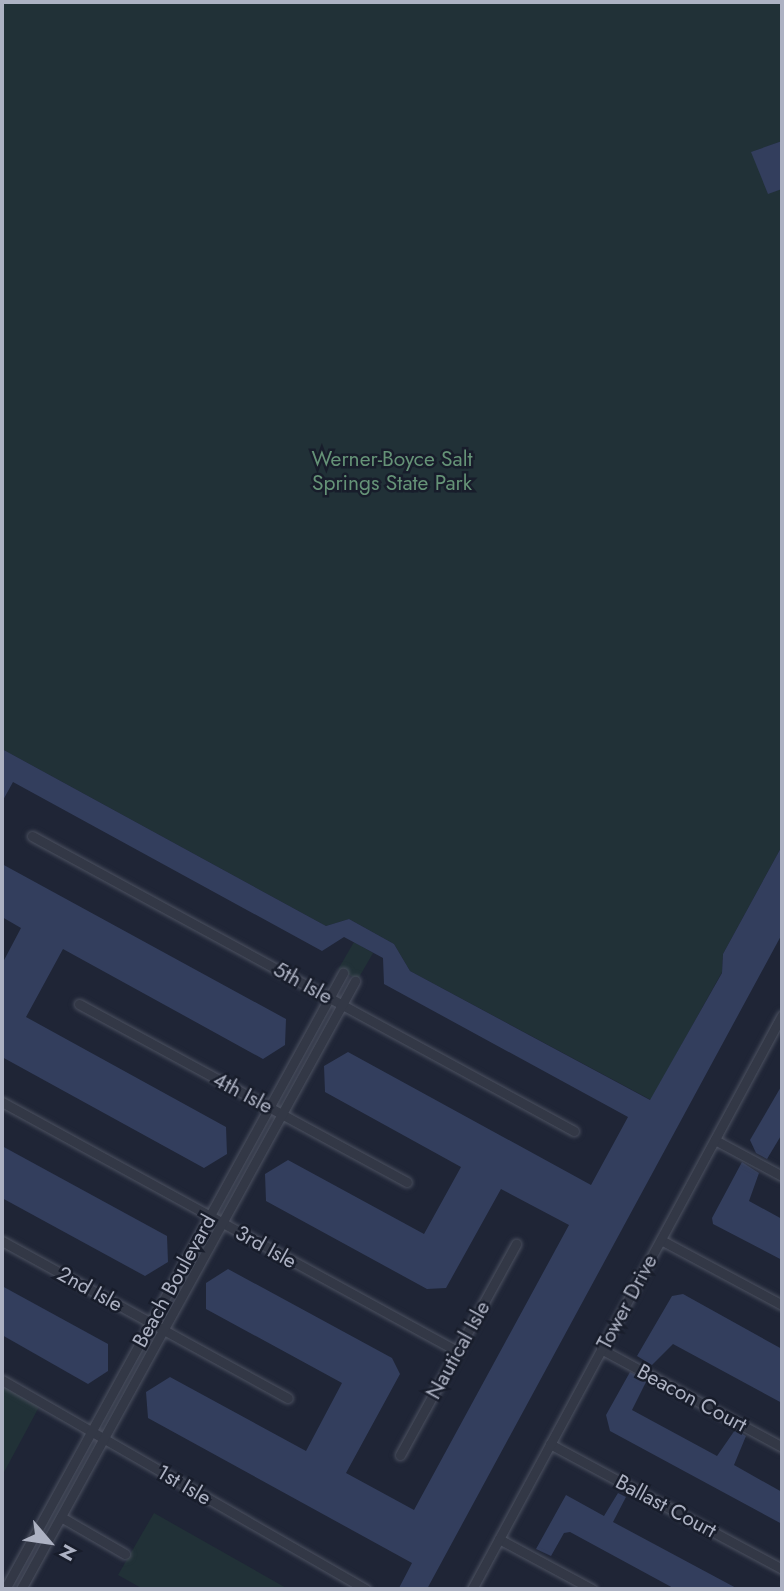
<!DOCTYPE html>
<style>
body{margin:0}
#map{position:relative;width:784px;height:1591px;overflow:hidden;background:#1f2536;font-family:Jost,sans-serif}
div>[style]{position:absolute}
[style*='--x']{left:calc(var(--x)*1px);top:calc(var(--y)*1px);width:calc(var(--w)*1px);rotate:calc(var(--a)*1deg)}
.green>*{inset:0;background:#213137;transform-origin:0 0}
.water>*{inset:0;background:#333e5d}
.roads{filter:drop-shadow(0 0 2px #4d5261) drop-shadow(0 0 2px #4d5261)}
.minor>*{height:9px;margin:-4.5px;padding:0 4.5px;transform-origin:4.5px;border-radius:4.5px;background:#333846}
span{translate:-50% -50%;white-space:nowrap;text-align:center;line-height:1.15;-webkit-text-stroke:5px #181d2b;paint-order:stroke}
.park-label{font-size:21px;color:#659377}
.street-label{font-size:21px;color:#adb2c3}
.frame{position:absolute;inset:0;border:4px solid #adb2c3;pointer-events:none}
.north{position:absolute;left:14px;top:1507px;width:70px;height:70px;-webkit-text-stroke:5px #181d2b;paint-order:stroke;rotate:119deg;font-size:19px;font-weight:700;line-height:28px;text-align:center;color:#adb2c3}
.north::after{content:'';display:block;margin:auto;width:24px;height:32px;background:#adb2c3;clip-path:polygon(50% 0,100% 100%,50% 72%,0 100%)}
</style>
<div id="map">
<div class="green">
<i style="clip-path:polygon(2px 2px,782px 2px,782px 141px,752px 152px,768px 193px,782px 189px,782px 846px,723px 954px,722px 972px,651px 1100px,410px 971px,394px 944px,349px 919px,326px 926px,2px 749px)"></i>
<i style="left:354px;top:942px;width:22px;height:31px;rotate:30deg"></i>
<i style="clip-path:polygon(2px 1386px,39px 1407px,2px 1476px)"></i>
<i style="clip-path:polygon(154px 1513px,288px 1589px,143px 1589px,118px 1575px)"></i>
</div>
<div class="water">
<i style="clip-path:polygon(782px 141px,782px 189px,768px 194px,751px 152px)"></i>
<i style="clip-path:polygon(2px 749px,326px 926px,349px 919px,394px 944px,410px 971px,650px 1100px,722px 973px,723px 954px,782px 846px,782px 934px,427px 1589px,399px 1588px,412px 1563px,148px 1418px,146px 1392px,170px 1377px,306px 1451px,342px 1383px,206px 1309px,206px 1283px,228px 1269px,392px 1358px,400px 1374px,346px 1473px,414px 1510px,569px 1225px,501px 1189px,446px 1288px,427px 1289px,266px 1201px,265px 1174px,288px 1160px,424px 1234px,461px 1167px,325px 1092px,324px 1066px,348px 1052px,591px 1185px,628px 1117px,384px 984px,383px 958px,344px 937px,322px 951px,13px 782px,2px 802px)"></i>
<i style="clip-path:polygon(2px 864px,286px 1019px,285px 1045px,263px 1059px,63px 949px,26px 1017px,226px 1127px,227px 1154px,204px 1168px,2px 1057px,2px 964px,21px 928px,2px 917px)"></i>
<i style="clip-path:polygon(782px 1085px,782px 1134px,767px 1159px,756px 1153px,750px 1140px)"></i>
<i style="clip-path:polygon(2px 1146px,167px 1236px,168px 1262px,145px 1276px,2px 1198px)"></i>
<i style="clip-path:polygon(742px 1162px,759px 1173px,749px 1201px,782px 1219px,782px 1260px,713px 1224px,712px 1218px)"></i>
<i style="clip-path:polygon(2px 1286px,108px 1344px,108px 1371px,88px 1384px,2px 1335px)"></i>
<i style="clip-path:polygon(683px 1294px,782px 1349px,782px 1403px,673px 1344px,652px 1365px,637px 1356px,672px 1296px)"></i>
<i style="clip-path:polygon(630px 1372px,647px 1380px,632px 1410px,717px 1456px,735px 1430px,746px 1436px,734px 1465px,782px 1492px,782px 1524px,610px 1431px,606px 1415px)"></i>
<i style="clip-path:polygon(618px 1493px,626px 1497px,613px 1522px,738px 1589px,675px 1589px,570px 1532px,564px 1533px,551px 1556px,536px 1549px,566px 1495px,604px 1516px)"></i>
</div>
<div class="roads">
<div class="minor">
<i style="--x:32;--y:836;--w:617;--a:28.56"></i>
<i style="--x:79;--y:1004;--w:373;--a:28.5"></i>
<i style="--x:2;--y:1102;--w:519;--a:28.69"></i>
<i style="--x:715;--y:1140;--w:76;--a:28.2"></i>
<i style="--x:661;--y:1240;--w:137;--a:28.2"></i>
<i style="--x:2;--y:1241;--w:326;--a:28.8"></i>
<i style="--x:601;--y:1349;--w:206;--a:28.4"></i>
<i style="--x:2;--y:1380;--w:420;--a:29.9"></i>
<i style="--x:550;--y:1444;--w:264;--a:28.3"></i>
<i style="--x:400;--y:1455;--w:241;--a:-61.2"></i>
<i style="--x:61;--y:1517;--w:74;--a:30"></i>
<i style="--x:499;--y:1539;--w:106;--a:28.3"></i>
<i style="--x:5;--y:1589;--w:703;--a:-61.25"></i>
<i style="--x:21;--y:1589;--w:694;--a:-61.22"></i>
<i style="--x:472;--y:1589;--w:652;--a:-61.63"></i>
</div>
</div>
<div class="park-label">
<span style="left:392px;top:471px">Werner-Boyce Salt<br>Springs State Park</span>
</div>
<div class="street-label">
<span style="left:303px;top:983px;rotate:29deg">5th Isle</span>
<span style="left:243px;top:1093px;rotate:28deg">4th Isle</span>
<span style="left:266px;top:1247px;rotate:29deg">3rd Isle</span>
<span style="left:174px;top:1281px;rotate:-61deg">Beach Boulevard</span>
<span style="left:90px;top:1289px;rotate:29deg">2nd Isle</span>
<span style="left:627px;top:1302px;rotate:-62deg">Tower Drive</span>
<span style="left:458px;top:1350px;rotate:-61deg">Nautical Isle</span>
<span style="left:692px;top:1398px;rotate:28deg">Beacon Court</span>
<span style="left:184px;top:1485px;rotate:30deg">1st Isle</span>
<span style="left:666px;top:1506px;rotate:28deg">Ballast Court</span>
</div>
<div class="frame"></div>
<div class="north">N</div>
</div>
